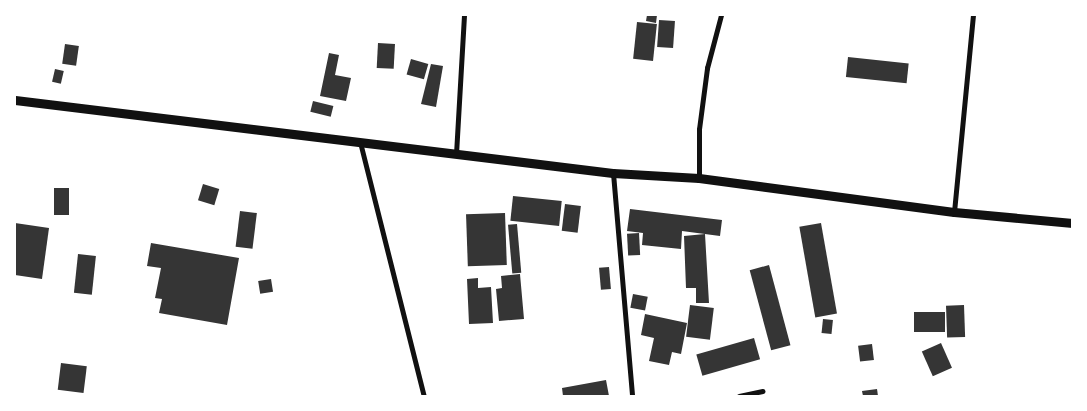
<!DOCTYPE html>
<style>
body{margin:0}
#map{position:relative;width:1087px;height:411px;overflow:hidden;background:#fff;font-family:"PT Sans",sans-serif}
div>[style]{position:absolute}
[style*='--x']{left:calc(var(--x)*1px);top:calc(var(--y)*1px);width:calc(var(--w)*1px);rotate:calc(var(--a)*1deg)}
.building>*{inset:0;background:#353535;transform-origin:0 0}
.minor>*{height:5px;margin:-2.5px;padding:0 2.5px;transform-origin:2.5px;border-radius:2.5px;background:#111}
.tertiary>*{height:9px;margin:-4.5px;padding:0 4.5px;transform-origin:4.5px;border-radius:4.5px;background:#111}
span{translate:-50% -50%;white-space:nowrap;text-align:center;line-height:1.15;-webkit-text-stroke:4px #fff;paint-order:stroke}
.frame{position:absolute;inset:0;border:16px solid #fff;pointer-events:none}
</style>
<div id="map">
<div class="building">
<i style="clip-path:polygon(647px 15px,657px 15px,656px 23px,646px 21px)"></i>
<i style="left:659px;top:20px;width:16px;height:27px;rotate:4deg"></i>
<i style="left:637px;top:22px;width:20px;height:37px;rotate:6deg"></i>
<i style="left:378px;top:43px;width:17px;height:25px;rotate:3deg"></i>
<i style="left:65px;top:44px;width:14px;height:20px;rotate:8deg"></i>
<i style="clip-path:polygon(329px 53px,339px 55px,335px 75px,351px 78px,346px 101px,320px 96px)"></i>
<i style="left:848px;top:57px;width:61px;height:20px;rotate:6deg"></i>
<i style="left:411px;top:59px;width:18px;height:16px;rotate:16deg"></i>
<i style="clip-path:polygon(431px 64px,443px 66px,436px 107px,421px 104px)"></i>
<i style="left:55px;top:69px;width:9px;height:13px;rotate:13deg"></i>
<i style="left:313px;top:101px;width:21px;height:11px;rotate:14deg"></i>
<i style="left:203px;top:184px;width:17px;height:17px;rotate:17deg"></i>
<i style="left:54px;top:188px;width:15px;height:27px"></i>
<i style="left:513px;top:196px;width:49px;height:25px;rotate:6deg"></i>
<i style="left:565px;top:204px;width:16px;height:27px;rotate:7deg"></i>
<i style="clip-path:polygon(630px 209px,722px 220px,720px 236px,682px 231px,681px 249px,642px 245px,643px 233px,627px 231px)"></i>
<i style="left:240px;top:211px;width:17px;height:36px;rotate:7deg"></i>
<i style="left:505px;top:213px;width:52px;height:39px;rotate:88deg"></i>
<i style="clip-path:polygon(15px 223px,49px 228px,42px 279px,15px 275px)"></i>
<i style="left:821px;top:223px;width:92px;height:22px;rotate:80deg"></i>
<i style="left:517px;top:224px;width:49px;height:9px;rotate:85deg"></i>
<i style="left:639px;top:233px;width:22px;height:12px;rotate:87deg"></i>
<i style="clip-path:polygon(705px 234px,709px 303px,696px 303px,696px 288px,686px 288px,684px 236px)"></i>
<i style="clip-path:polygon(151px 243px,239px 258px,227px 325px,159px 313px,162px 299px,155px 298px,161px 268px,147px 266px)"></i>
<i style="left:78px;top:254px;width:18px;height:39px;rotate:6deg"></i>
<i style="left:769px;top:265px;width:83px;height:20px;rotate:75deg"></i>
<i style="left:609px;top:267px;width:22px;height:10px;rotate:85deg"></i>
<i style="clip-path:polygon(520px 274px,524px 319px,499px 321px,496px 289px,502px 288px,501px 276px)"></i>
<i style="clip-path:polygon(478px 278px,478px 288px,491px 287px,493px 323px,469px 324px,467px 279px)"></i>
<i style="left:271px;top:279px;width:13px;height:13px;rotate:81deg"></i>
<i style="left:633px;top:294px;width:15px;height:14px;rotate:11deg"></i>
<i style="left:690px;top:305px;width:24px;height:32px;rotate:7deg"></i>
<i style="left:964px;top:305px;width:32px;height:18px;rotate:88deg"></i>
<i style="left:945px;top:312px;width:20px;height:31px;rotate:90deg"></i>
<i style="clip-path:polygon(645px 314px,687px 323px,681px 354px,672px 352px,669px 365px,649px 361px,654px 338px,641px 335px)"></i>
<i style="left:823px;top:319px;width:10px;height:14px;rotate:6deg"></i>
<i style="left:754px;top:338px;width:22px;height:60px;rotate:74deg"></i>
<i style="left:941px;top:343px;width:27px;height:21px;rotate:66deg"></i>
<i style="left:872px;top:344px;width:16px;height:14px;rotate:83deg"></i>
<i style="left:61px;top:363px;width:26px;height:27px;rotate:7deg"></i>
<i style="clip-path:polygon(606px 380px,609px 396px,563px 396px,562px 388px)"></i>
<i style="clip-path:polygon(877px 389px,878px 396px,863px 396px,862px 391px)"></i>
</div>
<div class="minor">
<i style="--x:360;--y:142;--w:262;--a:75.9"></i>
<i style="--x:456;--y:154;--w:139;--a:-86.7"></i>
<i style="--x:613;--y:173;--w:224;--a:85.1"></i>
<i style="--x:699;--y:178;--w:49;--a:-90"></i>
<i style="--x:699;--y:129;--w:62;--a:-82.5"></i>
<i style="--x:707;--y:68;--w:55;--a:-75.2"></i>
<i style="--x:954;--y:212;--w:198;--a:-84.5"></i>
<i style="--x:739;--y:396;--w:24;--a:-12"></i>
</div>
<div class="tertiary">
<i style="--x:15;--y:100;--w:602;--a:6.96"></i>
<i style="--x:613;--y:173;--w:86;--a:3.3"></i>
<i style="--x:699;--y:178;--w:257;--a:7.6"></i>
<i style="--x:954;--y:212;--w:119;--a:5.3"></i>
</div>
<div class="frame"></div>
</div>
